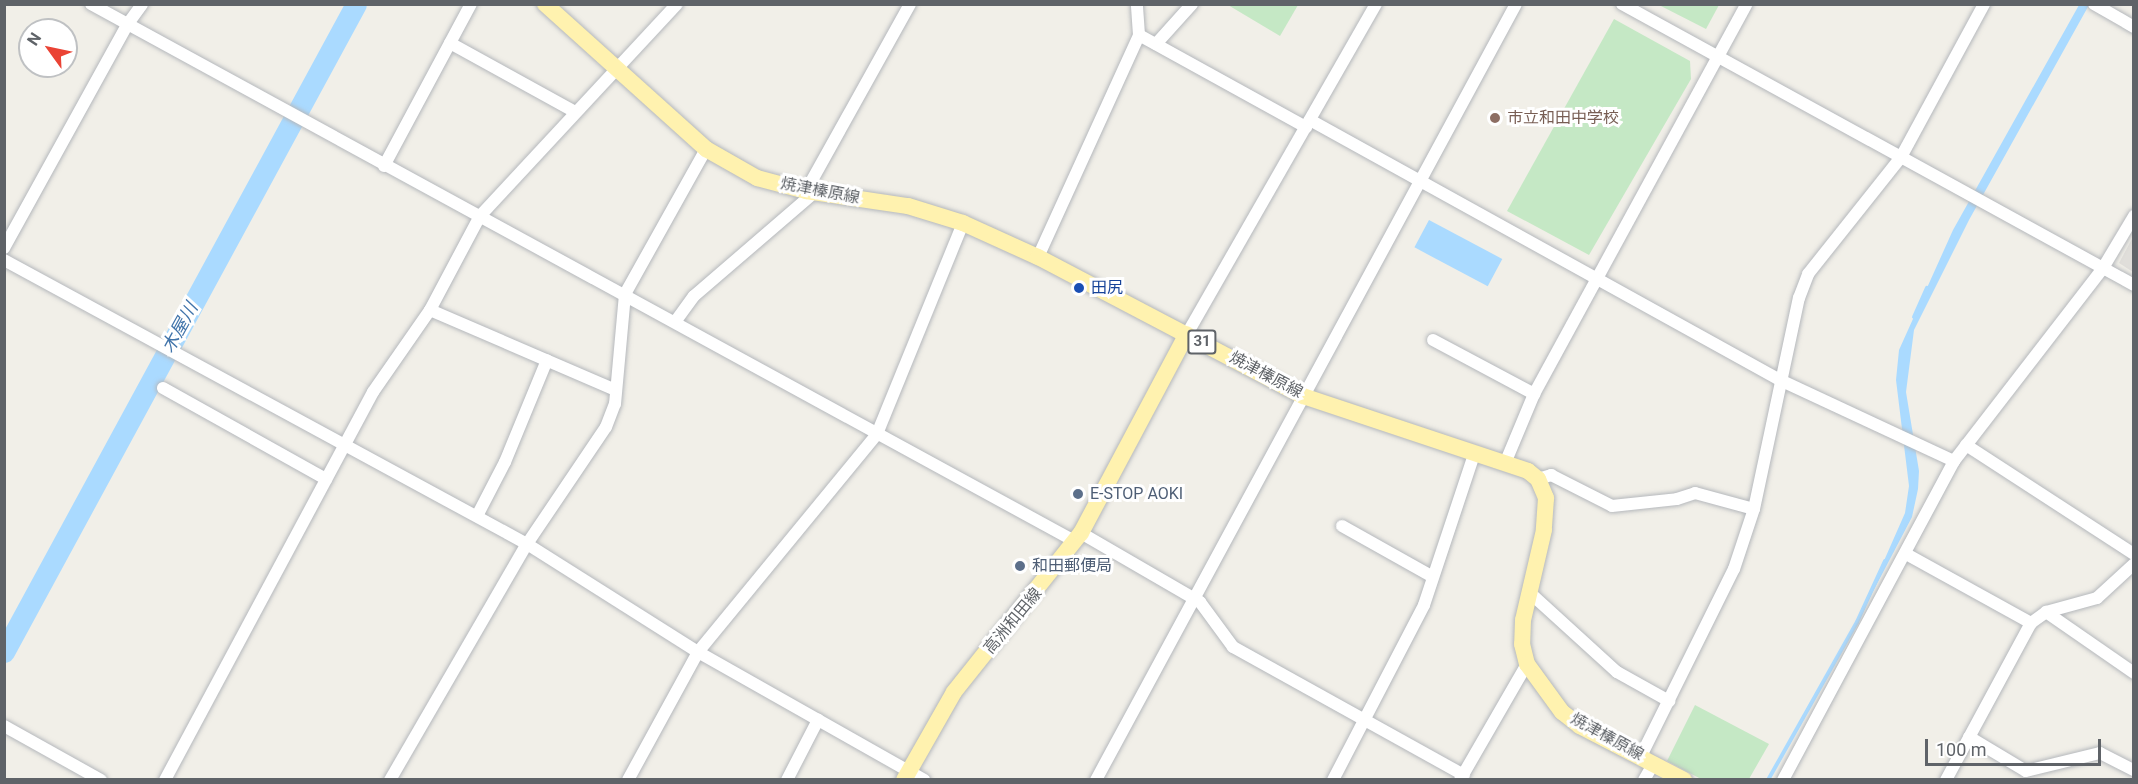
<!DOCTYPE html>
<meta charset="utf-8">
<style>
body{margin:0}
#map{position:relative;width:2138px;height:784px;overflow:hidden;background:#f1efe8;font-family:Roboto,"Noto Sans JP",sans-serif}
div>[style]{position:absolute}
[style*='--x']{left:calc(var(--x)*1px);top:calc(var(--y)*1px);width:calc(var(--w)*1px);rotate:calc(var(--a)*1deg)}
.industrial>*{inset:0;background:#e0deda}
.green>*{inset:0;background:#c5e8c5}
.water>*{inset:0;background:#aadaff;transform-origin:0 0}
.stream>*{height:4px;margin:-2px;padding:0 2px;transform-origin:2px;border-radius:2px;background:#aadaff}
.river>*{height:21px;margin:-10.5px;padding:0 10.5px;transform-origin:10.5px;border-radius:10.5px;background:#aadaff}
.roads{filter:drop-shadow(0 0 2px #b5b8bc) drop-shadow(0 0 2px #b5b8bc)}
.minor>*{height:12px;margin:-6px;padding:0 6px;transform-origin:6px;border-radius:6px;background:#fff}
.major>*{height:16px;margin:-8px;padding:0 8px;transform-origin:8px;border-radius:8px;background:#fff2af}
.dots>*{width:16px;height:16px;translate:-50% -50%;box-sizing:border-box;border:3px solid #fff;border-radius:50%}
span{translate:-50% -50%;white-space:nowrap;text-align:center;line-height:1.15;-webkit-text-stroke:6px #fff;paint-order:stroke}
.shield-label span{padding:2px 4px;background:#fff;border:2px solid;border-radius:4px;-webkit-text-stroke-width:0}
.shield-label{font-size:15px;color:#5f6368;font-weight:700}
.education-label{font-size:16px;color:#785e54}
.left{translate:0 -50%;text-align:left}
.street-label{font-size:16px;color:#5f6368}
.transit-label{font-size:16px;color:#164399}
.service-label{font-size:16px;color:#4e5e75}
.water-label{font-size:18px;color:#4174aa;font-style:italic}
.frame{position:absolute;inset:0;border:6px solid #5f6368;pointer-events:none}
.north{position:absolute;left:18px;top:18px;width:60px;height:60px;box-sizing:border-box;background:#fff;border:2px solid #bfc1c3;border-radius:50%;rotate:303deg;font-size:16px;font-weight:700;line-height:24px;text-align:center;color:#5f6368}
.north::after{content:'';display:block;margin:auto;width:21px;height:27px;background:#ea4335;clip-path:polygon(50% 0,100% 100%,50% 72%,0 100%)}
.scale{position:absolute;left:1925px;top:739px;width:176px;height:27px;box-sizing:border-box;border:3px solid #5f6368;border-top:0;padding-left:8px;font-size:18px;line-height:21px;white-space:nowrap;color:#5f6368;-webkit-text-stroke:4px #fff;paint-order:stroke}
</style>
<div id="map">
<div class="industrial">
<i style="clip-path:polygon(2133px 237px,2133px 272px,2119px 263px)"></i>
</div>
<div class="green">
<i style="clip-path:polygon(1228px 5px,1298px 5px,1280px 36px)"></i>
<i style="clip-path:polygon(1659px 5px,1719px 4px,1719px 5px,1706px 29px)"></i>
<i style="clip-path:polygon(1614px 19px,1690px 61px,1691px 79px,1589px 255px,1507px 211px)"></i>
<i style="clip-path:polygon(1695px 705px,1769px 744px,1749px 779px,1701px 779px,1667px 761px)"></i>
</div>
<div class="water">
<i style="clip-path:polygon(2079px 5px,2089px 5px,1969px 220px,1914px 330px,1906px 392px,1919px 471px,1918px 489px,1912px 517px,1857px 622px,1905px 513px,1909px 486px,1896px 380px,1899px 350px,1953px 230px)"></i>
<i style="left:1429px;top:220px;width:83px;height:31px;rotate:28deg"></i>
</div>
<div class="stream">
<i style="--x:1914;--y:317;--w:32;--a:-66"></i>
<i style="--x:1768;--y:780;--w:181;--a:-60.6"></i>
<i style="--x:1857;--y:622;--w:67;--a:-65.3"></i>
</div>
<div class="river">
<i style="--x:4;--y:652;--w:737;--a:-61.49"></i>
</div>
<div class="roads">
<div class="minor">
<i style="--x:91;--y:4;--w:1122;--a:28.64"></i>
<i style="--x:1622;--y:4;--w:584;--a:28.76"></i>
<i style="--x:2094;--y:4;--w:46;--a:29.9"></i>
<i style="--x:1139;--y:35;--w:191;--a:28.9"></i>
<i style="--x:450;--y:43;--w:143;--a:28.9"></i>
<i style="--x:1156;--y:44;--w:54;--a:-48"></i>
<i style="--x:1310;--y:120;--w:537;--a:28.95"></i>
<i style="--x:1780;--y:380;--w:192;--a:25"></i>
<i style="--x:384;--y:166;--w:184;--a:-61.8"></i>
<i style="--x:806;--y:191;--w:214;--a:-60.9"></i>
<i style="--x:4;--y:248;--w:255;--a:-61.1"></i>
<i style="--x:127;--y:25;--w:26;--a:-54"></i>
<i style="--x:1038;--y:257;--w:244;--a:-65.5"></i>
<i style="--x:1139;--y:35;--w:31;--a:-94"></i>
<i style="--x:4;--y:260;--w:595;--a:28.5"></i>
<i style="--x:527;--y:544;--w:202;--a:32.3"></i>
<i style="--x:698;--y:652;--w:260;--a:29.5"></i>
<i style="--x:430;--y:310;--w:202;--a:23.3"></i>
<i style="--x:675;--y:322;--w:32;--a:-54"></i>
<i style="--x:694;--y:296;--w:160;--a:-40.7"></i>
<i style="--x:1187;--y:334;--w:380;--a:-60.2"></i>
<i style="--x:1433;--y:340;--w:115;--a:28.1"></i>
<i style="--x:163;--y:388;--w:187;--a:29.2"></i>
<i style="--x:1966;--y:445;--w:200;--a:33"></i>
<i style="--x:1506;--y:461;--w:73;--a:-67.3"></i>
<i style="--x:1534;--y:394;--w:444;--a:-61.4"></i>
<i style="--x:1538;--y:479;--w:14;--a:-17"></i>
<i style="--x:1551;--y:475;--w:68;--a:26.9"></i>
<i style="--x:1612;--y:506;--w:65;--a:-6.1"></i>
<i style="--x:1677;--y:499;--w:19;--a:-18"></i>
<i style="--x:1695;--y:493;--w:61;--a:15.2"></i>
<i style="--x:477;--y:516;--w:61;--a:-62.6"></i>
<i style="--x:505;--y:462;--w:110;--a:-67.6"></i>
<i style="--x:1342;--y:526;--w:104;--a:29.3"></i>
<i style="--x:1081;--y:533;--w:138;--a:30.1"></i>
<i style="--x:1200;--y:602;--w:56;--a:53.7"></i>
<i style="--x:1233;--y:647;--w:264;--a:29"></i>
<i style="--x:1906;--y:554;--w:143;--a:28.9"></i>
<i style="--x:1529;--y:592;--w:119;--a:42.3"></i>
<i style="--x:1617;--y:672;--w:60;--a:29.1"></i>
<i style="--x:2046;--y:612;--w:107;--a:34.7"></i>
<i style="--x:4;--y:726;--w:111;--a:29.1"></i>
<i style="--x:1969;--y:737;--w:66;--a:30.8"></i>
<i style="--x:2026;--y:771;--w:76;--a:-13.7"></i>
<i style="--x:2100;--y:753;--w:38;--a:27"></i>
<i style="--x:1641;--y:756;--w:209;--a:-63.6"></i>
<i style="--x:1734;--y:569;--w:63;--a:-71.6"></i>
<i style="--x:1754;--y:509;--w:216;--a:-78"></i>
<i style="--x:1799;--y:298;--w:26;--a:-69"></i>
<i style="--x:1808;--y:274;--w:149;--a:-51.5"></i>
<i style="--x:1901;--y:157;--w:174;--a:-61.5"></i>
<i style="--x:165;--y:780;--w:440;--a:-61.8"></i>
<i style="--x:373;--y:392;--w:100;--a:-55.2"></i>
<i style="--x:430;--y:310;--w:106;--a:-62"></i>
<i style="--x:480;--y:216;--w:289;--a:-47.1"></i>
<i style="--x:390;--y:780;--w:273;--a:-59.9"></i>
<i style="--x:527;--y:544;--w:141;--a:-56"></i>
<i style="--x:606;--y:427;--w:25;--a:-69"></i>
<i style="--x:615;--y:404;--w:110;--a:-84.8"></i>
<i style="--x:625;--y:294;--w:166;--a:-60.8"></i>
<i style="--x:628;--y:780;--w:146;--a:-61.3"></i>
<i style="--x:698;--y:652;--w:282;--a:-50.6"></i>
<i style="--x:877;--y:434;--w:228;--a:-67.8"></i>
<i style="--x:787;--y:780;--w:68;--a:-62.7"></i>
<i style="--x:1096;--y:780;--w:882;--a:-61.58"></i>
<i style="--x:1333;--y:780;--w:197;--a:-62.5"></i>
<i style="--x:1424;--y:605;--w:161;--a:-71.6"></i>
<i style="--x:1460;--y:780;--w:134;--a:-60"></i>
<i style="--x:1644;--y:780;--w:20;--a:-60"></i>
<i style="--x:1783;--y:780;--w:362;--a:-61.8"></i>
<i style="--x:1954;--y:461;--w:244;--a:-52.3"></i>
<i style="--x:2103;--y:268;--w:61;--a:-59.2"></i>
<i style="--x:1946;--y:780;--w:179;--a:-61.6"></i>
<i style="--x:2031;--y:623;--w:19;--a:-36"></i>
<i style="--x:2046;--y:612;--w:53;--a:-15.4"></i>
<i style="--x:2097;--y:598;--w:50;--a:-42.6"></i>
</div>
<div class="major">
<i style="--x:545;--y:4;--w:217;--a:42"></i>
<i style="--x:706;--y:149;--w:59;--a:29.6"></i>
<i style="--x:757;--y:178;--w:51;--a:14.9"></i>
<i style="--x:806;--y:191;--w:103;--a:8.4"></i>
<i style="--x:908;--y:206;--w:58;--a:17.2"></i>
<i style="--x:963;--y:223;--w:82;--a:24.4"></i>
<i style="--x:1038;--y:257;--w:299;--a:27.7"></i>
<i style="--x:1303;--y:396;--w:237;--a:18.4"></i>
<i style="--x:1528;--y:471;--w:13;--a:39"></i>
<i style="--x:1538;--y:479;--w:21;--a:67"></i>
<i style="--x:1546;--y:498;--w:32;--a:94"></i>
<i style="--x:1544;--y:530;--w:92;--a:103.1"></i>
<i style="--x:1523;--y:620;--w:24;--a:92"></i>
<i style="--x:1522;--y:644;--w:21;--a:76"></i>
<i style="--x:1527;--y:664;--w:59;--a:53.9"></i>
<i style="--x:1562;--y:712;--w:23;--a:38"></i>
<i style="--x:1580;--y:726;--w:117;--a:27.4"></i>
<i style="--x:904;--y:780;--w:101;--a:-60.4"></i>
<i style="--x:954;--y:692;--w:203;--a:-51.4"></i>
<i style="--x:1081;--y:533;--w:225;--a:-62"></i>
</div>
</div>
<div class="dots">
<i style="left:1495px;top:118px;background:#8d6e63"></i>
<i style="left:1079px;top:288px;background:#1a4fb4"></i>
<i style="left:1078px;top:494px;background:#5c6f8a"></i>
<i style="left:1020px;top:566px;background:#5c6f8a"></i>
</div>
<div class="shield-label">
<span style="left:1202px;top:342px">31</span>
</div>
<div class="education-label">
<span class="left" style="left:1507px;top:118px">市立和田中学校</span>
</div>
<div class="street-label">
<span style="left:820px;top:191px;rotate:11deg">焼津榛原線</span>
<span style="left:1266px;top:375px;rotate:28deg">焼津榛原線</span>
<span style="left:1013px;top:621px;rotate:-50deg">高洲和田線</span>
<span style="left:1607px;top:737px;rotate:29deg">焼津榛原線</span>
</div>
<div class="transit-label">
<span class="left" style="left:1091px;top:288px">田尻</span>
</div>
<div class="service-label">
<span class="left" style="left:1090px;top:494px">E-STOP AOKI</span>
<span class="left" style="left:1032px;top:566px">和田郵便局</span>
</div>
<div class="water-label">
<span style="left:180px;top:328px;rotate:-61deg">木屋川</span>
</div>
<div class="frame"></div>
<div class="north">N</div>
<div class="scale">100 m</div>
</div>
